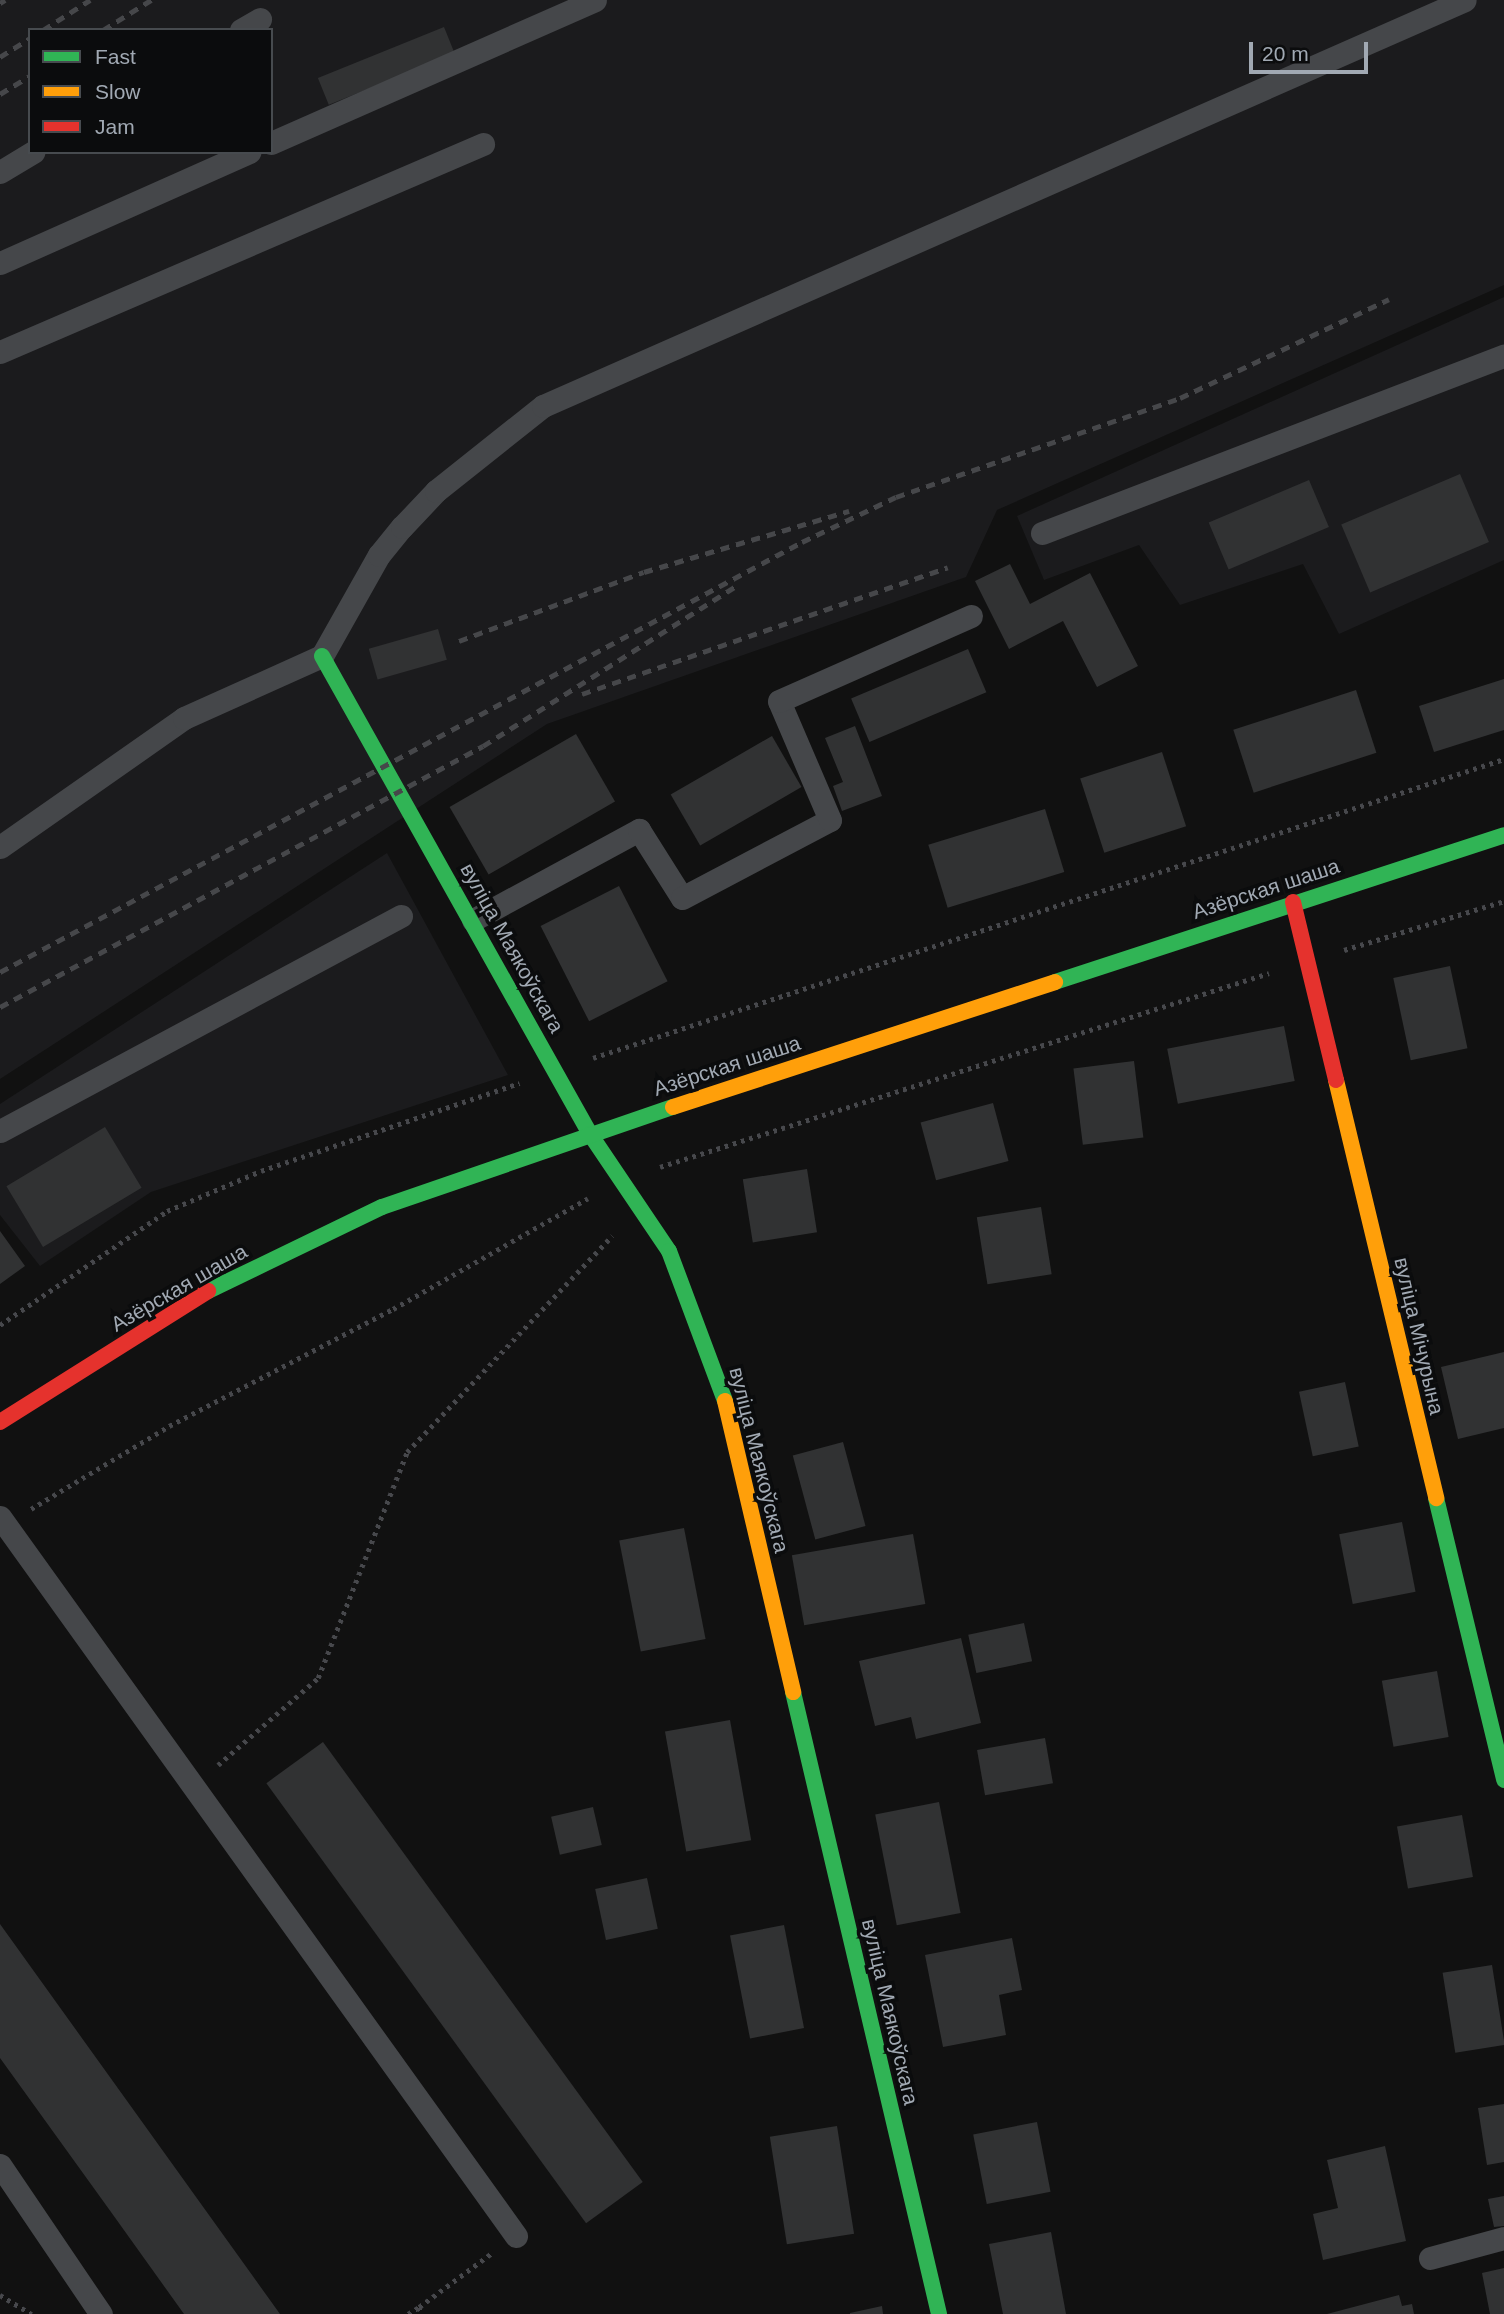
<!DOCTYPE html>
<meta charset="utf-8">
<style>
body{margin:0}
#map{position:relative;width:1504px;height:2314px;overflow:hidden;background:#111;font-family:Helvetica,sans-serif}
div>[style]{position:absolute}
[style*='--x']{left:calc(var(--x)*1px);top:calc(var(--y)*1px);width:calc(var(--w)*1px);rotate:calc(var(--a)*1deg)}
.built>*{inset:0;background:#1b1b1d}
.building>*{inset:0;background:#313233;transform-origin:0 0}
.path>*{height:4.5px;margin-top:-2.25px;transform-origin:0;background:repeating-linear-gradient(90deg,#47484c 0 3.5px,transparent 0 8.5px)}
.lane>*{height:23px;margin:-11.5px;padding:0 11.5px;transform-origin:11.5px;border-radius:11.5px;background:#45474a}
.fast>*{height:16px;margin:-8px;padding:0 8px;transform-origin:8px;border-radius:8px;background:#30b455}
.slow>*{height:16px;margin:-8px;padding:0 8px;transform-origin:8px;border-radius:8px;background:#ff9f0a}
.jam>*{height:16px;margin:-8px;padding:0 8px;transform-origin:8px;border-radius:8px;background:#e5322d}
.rail>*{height:5px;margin-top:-2.5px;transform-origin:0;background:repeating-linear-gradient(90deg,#46474a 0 9px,transparent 0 16px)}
span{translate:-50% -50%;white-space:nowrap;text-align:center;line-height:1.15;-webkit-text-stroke:7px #0b0c0d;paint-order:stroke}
.street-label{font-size:21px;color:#a1a9b3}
.legend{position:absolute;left:28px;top:28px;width:245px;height:126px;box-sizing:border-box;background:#0b0c0d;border:2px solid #474b4f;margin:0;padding:9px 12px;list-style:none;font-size:21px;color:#a1a9b3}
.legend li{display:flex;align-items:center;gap:14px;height:35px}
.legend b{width:35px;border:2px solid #474b4f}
.scale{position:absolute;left:1249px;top:42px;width:119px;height:32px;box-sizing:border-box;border:4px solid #a1a9b3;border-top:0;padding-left:9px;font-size:21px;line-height:24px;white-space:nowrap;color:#a1a9b3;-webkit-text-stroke:5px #0b0c0d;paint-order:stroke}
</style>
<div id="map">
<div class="built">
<i style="clip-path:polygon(evenodd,0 0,1504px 0,1504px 285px,997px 510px,966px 577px,547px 724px,0 1079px,0 0,30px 30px,271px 30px,271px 152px,30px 152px,30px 30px)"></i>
<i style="clip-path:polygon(1504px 297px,1504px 560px,1339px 634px,1303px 564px,1180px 605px,1139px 545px,1044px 580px,1017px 516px)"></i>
<i style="clip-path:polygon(387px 853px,508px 1075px,151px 1192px,40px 1266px,0 1215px,0 1104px)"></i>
</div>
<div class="building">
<i style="left:444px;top:27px;width:29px;height:136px;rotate:68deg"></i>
<i style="left:1460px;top:474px;width:74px;height:129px;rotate:67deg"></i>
<i style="left:1309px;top:480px;width:51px;height:109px;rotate:67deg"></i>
<i style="clip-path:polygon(1010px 564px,1030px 604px,1090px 573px,1138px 666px,1097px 687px,1063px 621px,1009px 649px,975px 581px)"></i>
<i style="left:438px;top:629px;width:32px;height:72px;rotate:74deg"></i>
<i style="left:968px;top:649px;width:47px;height:127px;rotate:67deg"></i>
<i style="clip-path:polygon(1504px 679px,1504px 730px,1434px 752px,1419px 706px)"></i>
<i style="left:1356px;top:690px;width:66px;height:129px;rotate:72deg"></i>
<i style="clip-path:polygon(855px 726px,882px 796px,842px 811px,833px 786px,843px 782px,825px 738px)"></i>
<i style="left:576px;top:734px;width:78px;height:146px;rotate:60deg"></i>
<i style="left:772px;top:736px;width:59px;height:117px;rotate:60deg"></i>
<i style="left:1162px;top:752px;width:78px;height:86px;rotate:72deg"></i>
<i style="left:1045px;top:809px;width:66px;height:122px;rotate:73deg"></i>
<i style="left:619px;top:886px;width:107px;height:88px;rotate:63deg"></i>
<i style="left:1450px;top:966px;width:84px;height:58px;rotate:78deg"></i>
<i style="left:1284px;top:1026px;width:56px;height:119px;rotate:79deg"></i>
<i style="left:1134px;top:1061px;width:77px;height:61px;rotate:83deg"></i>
<i style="left:993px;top:1103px;width:60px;height:75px;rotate:75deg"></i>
<i style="left:105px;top:1127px;width:71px;height:115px;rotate:59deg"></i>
<i style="left:807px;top:1169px;width:64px;height:65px;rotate:81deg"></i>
<i style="left:1041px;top:1207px;width:68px;height:65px;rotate:81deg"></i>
<i style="clip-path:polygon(0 1231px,25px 1266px,0 1284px)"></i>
<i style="clip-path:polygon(1504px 1352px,1504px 1428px,1458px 1439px,1441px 1367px)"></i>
<i style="left:1345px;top:1382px;width:66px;height:47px;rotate:78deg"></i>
<i style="left:843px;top:1442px;width:87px;height:52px;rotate:75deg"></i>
<i style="left:1402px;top:1522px;width:71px;height:64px;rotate:79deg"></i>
<i style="left:684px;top:1528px;width:113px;height:66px;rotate:79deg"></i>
<i style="left:913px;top:1534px;width:71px;height:123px;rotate:80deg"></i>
<i style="left:1024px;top:1623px;width:39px;height:57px;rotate:78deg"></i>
<i style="clip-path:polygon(961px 1638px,981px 1723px,916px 1739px,911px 1717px,875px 1726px,859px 1661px)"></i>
<i style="left:1437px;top:1671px;width:67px;height:56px;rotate:80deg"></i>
<i style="left:730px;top:1720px;width:122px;height:66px;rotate:80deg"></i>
<i style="left:1045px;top:1738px;width:46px;height:69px;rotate:80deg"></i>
<i style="left:323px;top:1742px;width:544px;height:70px;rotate:54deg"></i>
<i style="left:939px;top:1802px;width:113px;height:65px;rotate:79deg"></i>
<i style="left:593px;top:1807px;width:39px;height:43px;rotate:77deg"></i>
<i style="left:1462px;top:1815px;width:63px;height:66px;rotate:80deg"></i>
<i style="left:647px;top:1878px;width:52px;height:53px;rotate:78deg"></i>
<i style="clip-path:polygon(0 1924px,280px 2314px,184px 2314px,111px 2212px,0 2058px)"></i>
<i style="left:784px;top:1925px;width:105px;height:55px;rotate:79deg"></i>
<i style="clip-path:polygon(1012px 1938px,1022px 1990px,999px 1995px,1006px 2035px,943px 2047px,925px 1955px)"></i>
<i style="left:1492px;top:1965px;width:81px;height:50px;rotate:81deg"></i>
<i style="clip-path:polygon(1504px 2104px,1504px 2162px,1487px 2165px,1478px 2108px)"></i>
<i style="left:1037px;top:2122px;width:71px;height:65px;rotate:79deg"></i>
<i style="left:837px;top:2126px;width:109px;height:68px;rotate:81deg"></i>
<i style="clip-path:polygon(1385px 2146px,1406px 2241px,1323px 2260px,1313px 2214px,1338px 2208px,1327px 2160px)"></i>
<i style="clip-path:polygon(1504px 2196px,1504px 2226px,1494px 2227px,1488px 2199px)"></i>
<i style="clip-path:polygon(1051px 2232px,1066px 2314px,1003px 2314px,989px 2244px)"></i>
<i style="clip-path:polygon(1504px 2268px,1504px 2314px,1490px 2314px,1482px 2273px)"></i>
<i style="clip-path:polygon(1399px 2295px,1402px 2306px,1412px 2304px,1414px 2314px,1327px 2314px)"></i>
<i style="clip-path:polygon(882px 2306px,883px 2314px,850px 2314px,850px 2313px)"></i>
</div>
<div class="path">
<i style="--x:1344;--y:950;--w:167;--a:-17"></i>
<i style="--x:593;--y:1058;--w:959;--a:-18.17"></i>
<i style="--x:660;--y:1167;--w:639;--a:-17.67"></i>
<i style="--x:0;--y:1325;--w:202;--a:-34.3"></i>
<i style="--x:167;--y:1211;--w:102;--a:-23.1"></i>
<i style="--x:261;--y:1171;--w:273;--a:-18.8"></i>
<i style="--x:31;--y:1509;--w:161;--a:-31"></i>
<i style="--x:169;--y:1426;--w:253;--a:-27.6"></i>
<i style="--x:393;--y:1309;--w:224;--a:-29.6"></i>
<i style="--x:218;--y:1765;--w:133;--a:-41"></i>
<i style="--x:318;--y:1678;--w:243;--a:-68.5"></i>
<i style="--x:407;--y:1452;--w:298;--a:-46.5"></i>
<i style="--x:0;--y:2295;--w:37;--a:31"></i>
<i style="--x:419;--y:2307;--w:91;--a:-36.5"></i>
<i style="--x:408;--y:2314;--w:13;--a:-32"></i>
<i style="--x:419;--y:2307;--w:8;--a:60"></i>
</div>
<div class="lane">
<i style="--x:241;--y:30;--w:22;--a:-30"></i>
<i style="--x:271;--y:143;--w:354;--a:-23.8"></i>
<i style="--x:0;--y:172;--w:39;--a:-31"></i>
<i style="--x:0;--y:263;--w:273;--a:-24"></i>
<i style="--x:0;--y:352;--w:526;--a:-23.3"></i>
<i style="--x:1042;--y:533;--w:495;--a:-21"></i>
<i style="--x:0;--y:847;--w:225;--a:-35"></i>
<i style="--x:184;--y:718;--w:151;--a:-24.2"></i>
<i style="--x:322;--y:656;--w:116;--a:-60.6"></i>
<i style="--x:379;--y:555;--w:36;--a:-51"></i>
<i style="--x:402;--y:527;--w:50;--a:-46.6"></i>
<i style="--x:436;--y:491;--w:137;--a:-38.5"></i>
<i style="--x:543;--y:406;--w:1007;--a:-23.77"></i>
<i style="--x:473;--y:920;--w:189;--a:-28.5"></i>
<i style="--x:639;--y:830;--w:80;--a:57.7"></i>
<i style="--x:682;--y:898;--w:167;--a:-27.8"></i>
<i style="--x:830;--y:820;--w:129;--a:-113.2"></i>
<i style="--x:779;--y:701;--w:210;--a:-23.9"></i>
<i style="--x:0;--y:1131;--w:455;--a:-28.2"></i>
<i style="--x:0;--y:1517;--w:885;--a:54.33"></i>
<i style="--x:0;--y:2165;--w:180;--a:55.9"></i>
<i style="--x:1430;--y:2258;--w:77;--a:-15.1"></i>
</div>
<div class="fast">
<i style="--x:322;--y:656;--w:548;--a:60.72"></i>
<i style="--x:590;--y:1134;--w:141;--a:56"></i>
<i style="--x:669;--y:1251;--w:160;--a:69.5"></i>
<i style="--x:1055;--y:982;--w:472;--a:-18.1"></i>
<i style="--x:208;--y:1291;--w:193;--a:-25.8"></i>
<i style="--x:382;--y:1207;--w:308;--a:-19"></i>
<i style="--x:1436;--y:1498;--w:290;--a:76.4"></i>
<i style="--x:793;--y:1692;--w:639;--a:76.79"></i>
</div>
<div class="slow">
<i style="--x:1336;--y:1080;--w:430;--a:76.5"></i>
<i style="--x:673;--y:1107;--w:402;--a:-18.1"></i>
<i style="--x:725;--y:1401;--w:299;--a:76.8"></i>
</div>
<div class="jam">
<i style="--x:1293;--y:902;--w:183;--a:76.4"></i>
<i style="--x:0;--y:1422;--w:246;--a:-32.2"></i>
</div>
<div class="rail">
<i style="--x:0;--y:3;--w:6;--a:-31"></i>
<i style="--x:43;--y:30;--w:56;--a:-32.6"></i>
<i style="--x:103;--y:30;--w:57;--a:-32"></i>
<i style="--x:0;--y:57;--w:36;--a:-32"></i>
<i style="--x:0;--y:94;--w:35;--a:-31"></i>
<i style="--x:459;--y:641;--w:197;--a:-20.5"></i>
<i style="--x:644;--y:572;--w:214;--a:-16.6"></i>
<i style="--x:582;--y:694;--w:387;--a:-19.1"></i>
<i style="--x:0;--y:972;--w:910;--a:-28.2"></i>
<i style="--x:802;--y:542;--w:104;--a:-25.6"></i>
<i style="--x:896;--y:497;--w:301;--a:-19.2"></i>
<i style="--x:1180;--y:398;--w:231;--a:-25.3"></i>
<i style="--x:0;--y:1007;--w:549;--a:-28.39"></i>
<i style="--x:483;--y:746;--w:302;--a:-32.3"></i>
</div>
<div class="street-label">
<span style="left:1266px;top:889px;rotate:-18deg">Азёрская шаша</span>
<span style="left:512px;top:948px;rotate:61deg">вуліца Маякоўскага</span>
<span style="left:727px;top:1066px;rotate:-18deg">Азёрская шаша</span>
<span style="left:179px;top:1288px;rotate:-30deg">Азёрская шаша</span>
<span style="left:1419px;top:1336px;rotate:77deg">вуліца Мічурына</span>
<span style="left:759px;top:1460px;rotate:76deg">вуліца Маякоўскага</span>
<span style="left:890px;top:2012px;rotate:77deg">вуліца Маякоўскага</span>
</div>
<ul class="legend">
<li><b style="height:9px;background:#30b455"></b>Fast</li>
<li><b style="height:9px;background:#ff9f0a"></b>Slow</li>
<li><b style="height:9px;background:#e5322d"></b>Jam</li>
</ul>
<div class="scale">20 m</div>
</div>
